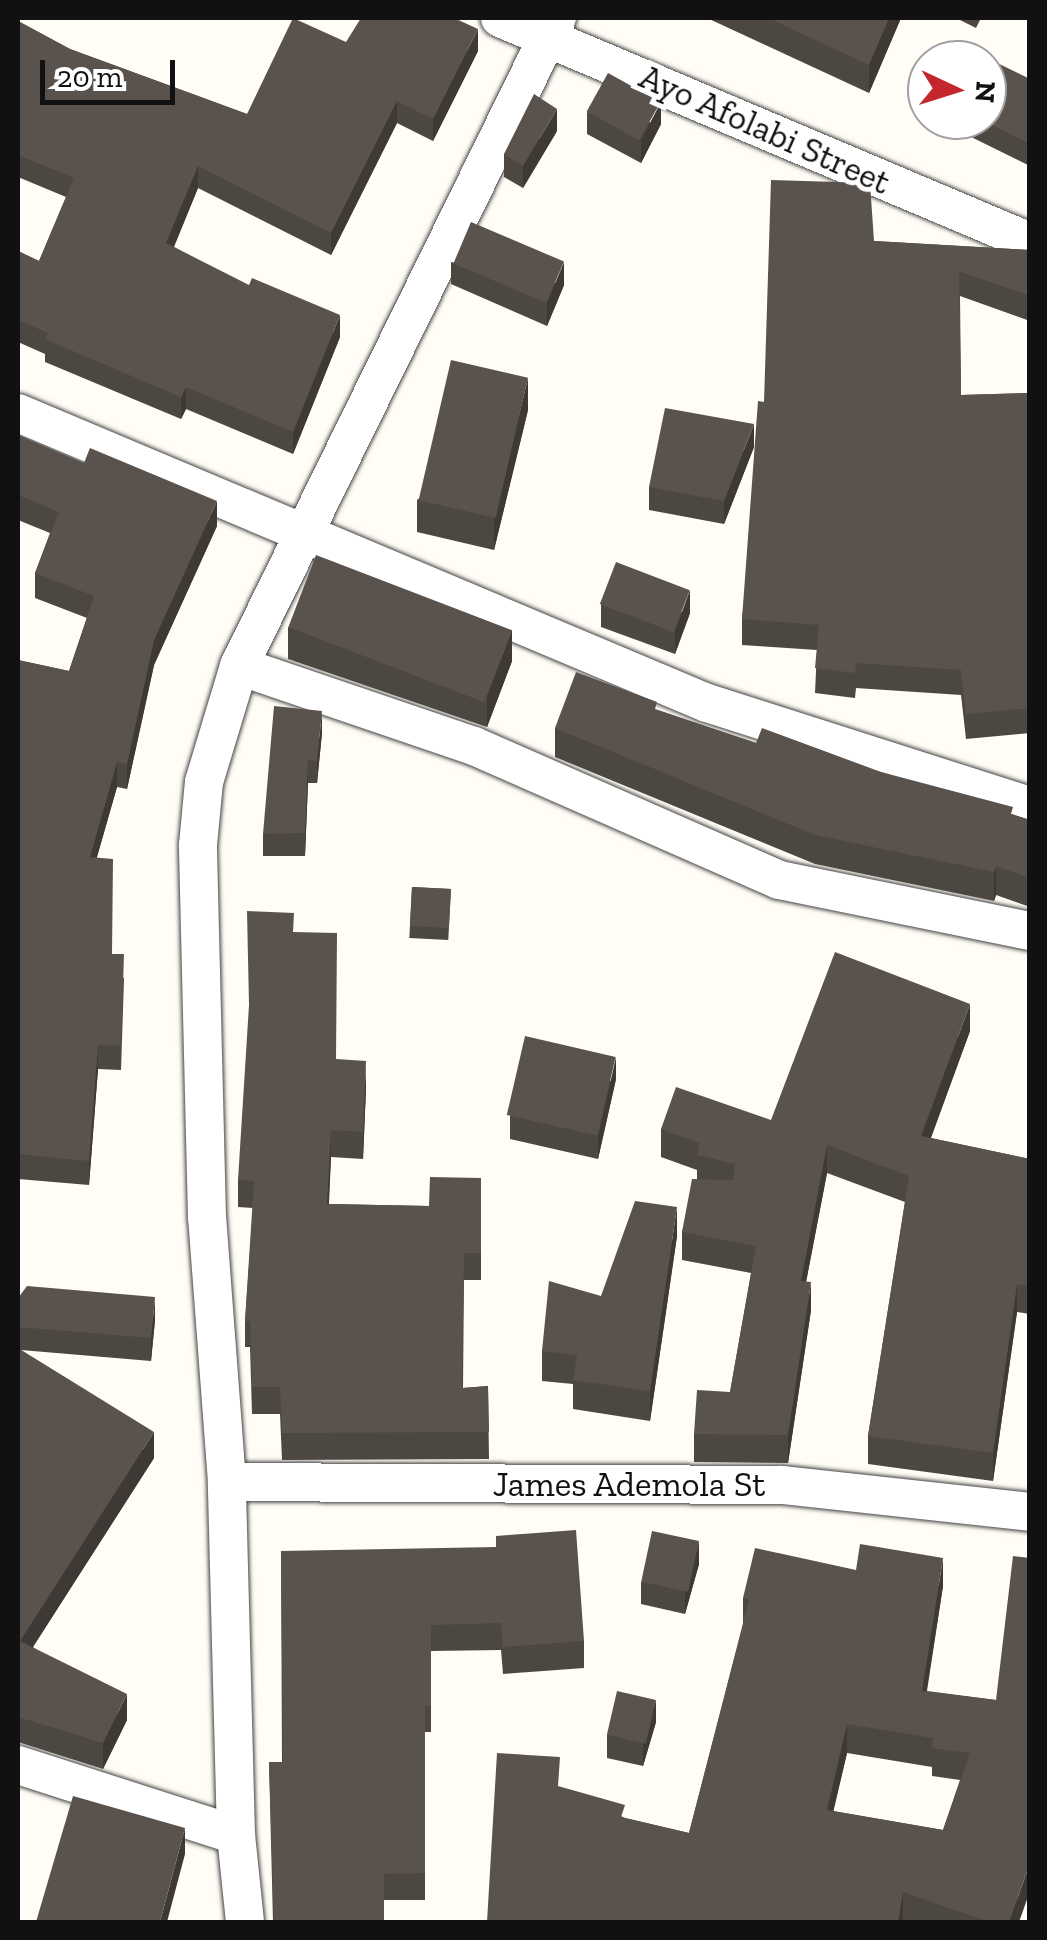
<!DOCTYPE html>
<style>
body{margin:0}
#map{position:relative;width:1047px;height:1940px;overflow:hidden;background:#fffdf5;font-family:"Zilla Slab",serif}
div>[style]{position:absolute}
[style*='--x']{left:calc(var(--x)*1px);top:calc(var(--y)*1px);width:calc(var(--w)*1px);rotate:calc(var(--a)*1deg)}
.roads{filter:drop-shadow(0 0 2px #444) drop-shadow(0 0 2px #444)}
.minor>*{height:38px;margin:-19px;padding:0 19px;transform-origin:19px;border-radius:19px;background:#fff}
.wall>*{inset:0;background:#4d4742;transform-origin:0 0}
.shaded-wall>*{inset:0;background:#3f3936}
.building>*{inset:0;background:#5a524d;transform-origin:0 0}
span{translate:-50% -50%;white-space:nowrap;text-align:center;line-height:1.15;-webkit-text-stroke:10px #fff;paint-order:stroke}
.street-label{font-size:35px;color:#111}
.frame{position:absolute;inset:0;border:20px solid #111;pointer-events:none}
.north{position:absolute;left:907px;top:40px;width:100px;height:100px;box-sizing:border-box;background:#fff;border:2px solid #a0a0a0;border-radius:50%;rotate:94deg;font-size:28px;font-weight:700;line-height:40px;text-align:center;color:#111}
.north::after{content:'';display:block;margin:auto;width:35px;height:45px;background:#c4262e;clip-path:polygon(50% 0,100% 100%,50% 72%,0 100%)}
.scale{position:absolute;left:40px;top:60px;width:135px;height:45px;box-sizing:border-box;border:5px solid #111;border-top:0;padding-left:12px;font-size:30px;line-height:35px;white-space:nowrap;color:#111;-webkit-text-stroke:8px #fff;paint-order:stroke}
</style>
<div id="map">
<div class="roads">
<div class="minor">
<i style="--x:500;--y:18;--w:575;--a:22.91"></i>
<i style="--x:18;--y:413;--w:748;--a:22.83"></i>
<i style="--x:707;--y:703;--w:339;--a:17.7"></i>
<i style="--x:239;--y:666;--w:248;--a:18.8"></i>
<i style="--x:474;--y:746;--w:333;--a:23.7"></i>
<i style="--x:779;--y:880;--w:256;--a:11.5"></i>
<i style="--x:227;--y:1482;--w:555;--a:0.31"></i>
<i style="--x:782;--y:1485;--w:249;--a:6.2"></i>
<i style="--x:18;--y:1765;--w:229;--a:17.8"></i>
<i style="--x:245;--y:1922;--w:87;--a:-95.9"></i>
<i style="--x:236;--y:1835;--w:353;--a:-91.5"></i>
<i style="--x:227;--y:1482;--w:265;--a:-94.3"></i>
<i style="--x:207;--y:1218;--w:373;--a:-91.4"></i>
<i style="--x:198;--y:845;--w:63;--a:-84.6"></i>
<i style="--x:204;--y:782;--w:121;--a:-73.2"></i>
<i style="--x:239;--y:666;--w:722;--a:-63.86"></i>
</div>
</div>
<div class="wall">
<i style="clip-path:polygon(707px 18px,901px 18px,869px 93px)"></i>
<i style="clip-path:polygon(956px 18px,981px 18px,976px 28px)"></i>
<i style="clip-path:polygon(18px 21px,70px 49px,247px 114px,346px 42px,478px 51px,433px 141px,397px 123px,331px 255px,198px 188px,174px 247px,340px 337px,293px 454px,186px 409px,181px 419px,45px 362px,45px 354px,18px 342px,18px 251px,39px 261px,66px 197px,18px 177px)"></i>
<i style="clip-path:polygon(1030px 79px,1030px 166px,957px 130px,957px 120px,987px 120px)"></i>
<i style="clip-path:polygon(587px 112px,661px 124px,641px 163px,587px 134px)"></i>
<i style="clip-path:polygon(557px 131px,523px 188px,504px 177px,504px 154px)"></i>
<i style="clip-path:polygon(874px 241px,1030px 250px,1030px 321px,960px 296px,961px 395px,1030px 393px,1030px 733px,966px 739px,961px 695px,856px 688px,855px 698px,815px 693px,817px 650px,742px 645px,742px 619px,764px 402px)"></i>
<i style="clip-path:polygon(451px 262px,564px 285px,547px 326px,451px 284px)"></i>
<i style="clip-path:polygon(528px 410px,494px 550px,417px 532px,417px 500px)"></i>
<i style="clip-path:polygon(18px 435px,217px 526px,154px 665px,127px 789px,117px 787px,97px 857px,112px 954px,124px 979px,121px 1070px,98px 1069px,89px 1185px,18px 1179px,18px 660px,69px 671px,87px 618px,35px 598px,35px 573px,50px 533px,18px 520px)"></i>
<i style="clip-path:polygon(754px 447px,724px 524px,649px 510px,649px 487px)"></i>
<i style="clip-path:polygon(601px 604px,690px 613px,675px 654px,601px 627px)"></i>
<i style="clip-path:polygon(288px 627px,512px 661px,487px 727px,288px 659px)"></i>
<i style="clip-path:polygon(657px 710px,756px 743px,881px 772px,1030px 820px,1030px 907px,996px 895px,994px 901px,815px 864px,555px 757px,555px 728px)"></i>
<i style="clip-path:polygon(322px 733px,317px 783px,308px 783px,305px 856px,263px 856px,263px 834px)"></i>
<i style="left:412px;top:887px;width:39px;height:51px;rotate:3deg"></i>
<i style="clip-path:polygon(294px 932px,336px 1059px,366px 1088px,363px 1159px,331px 1157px,329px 1204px,429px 1206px,481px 1178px,481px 1280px,464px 1280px,463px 1388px,488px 1386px,489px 1459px,282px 1460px,280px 1414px,252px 1414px,250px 1347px,245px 1347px,245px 1321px,253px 1208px,238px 1207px,238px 1180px)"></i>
<i style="clip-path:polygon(970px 1031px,931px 1138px,1030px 1159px,1030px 1314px,1017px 1312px,993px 1481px,868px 1464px,868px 1436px,905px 1202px,827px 1173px,806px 1282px,811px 1310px,788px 1463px,694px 1462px,694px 1434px,730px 1392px,751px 1273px,682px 1260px,682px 1232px,697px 1179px,697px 1170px,661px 1157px,661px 1129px,771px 1120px)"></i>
<i style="clip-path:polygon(616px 1079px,598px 1159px,510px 1139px,510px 1116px)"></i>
<i style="clip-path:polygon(677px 1236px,650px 1421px,573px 1409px,573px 1384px,542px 1381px,542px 1351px,601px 1296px)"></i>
<i style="clip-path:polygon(18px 1298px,155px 1320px,151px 1361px,21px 1350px,154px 1458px,33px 1647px,127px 1720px,103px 1769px,18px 1742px)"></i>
<i style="clip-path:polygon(281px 1551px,584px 1641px,584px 1668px,503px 1674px,501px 1650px,431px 1651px,431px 1732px,425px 1732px,425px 1900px,384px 1900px,384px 1922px,273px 1922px,269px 1762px,282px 1762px)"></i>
<i style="clip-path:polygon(699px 1564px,685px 1614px,641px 1604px,641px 1582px)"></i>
<i style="clip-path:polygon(evenodd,856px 1570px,943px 1586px,927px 1691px,996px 1700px,1019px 1922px,907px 1922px,903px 1921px,903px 1922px,487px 1922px,560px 1787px,625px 1818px,689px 1833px,743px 1625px,743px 1598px,856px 1570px,847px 1753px,932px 1767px,932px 1776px,960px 1780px,943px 1830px,833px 1811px,847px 1753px)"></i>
<i style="clip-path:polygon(656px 1722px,643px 1766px,607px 1758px,607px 1735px)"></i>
</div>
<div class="shaded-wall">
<i style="clip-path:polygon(889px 18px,901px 18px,869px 93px,869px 65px)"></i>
<i style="clip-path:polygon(478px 29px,478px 51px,433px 141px,433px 119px)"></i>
<i style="clip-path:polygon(397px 101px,397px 123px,331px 255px,331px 233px)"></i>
<i style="clip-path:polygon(661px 102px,661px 124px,641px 163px,641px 140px)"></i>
<i style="clip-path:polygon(557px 109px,557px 131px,523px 188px,523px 166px)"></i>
<i style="clip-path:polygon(198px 166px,198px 188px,166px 265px,166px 243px)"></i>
<i style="clip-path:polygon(564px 262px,564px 285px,547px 326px,547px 303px)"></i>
<i style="clip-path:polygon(340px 315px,340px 337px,293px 454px,293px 432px)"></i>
<i style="clip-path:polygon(528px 378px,528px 410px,494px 550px,494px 518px)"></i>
<i style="clip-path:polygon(186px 387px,186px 409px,181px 419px,181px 397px)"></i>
<i style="clip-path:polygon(754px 424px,754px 447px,724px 524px,724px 501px)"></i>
<i style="clip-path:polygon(217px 501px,217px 526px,154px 665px,127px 789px,127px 764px,154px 640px)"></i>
<i style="clip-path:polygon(690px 590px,690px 613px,675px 654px,675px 631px)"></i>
<i style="clip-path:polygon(512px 629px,512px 661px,487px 727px,487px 695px)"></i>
<i style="clip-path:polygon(322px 711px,322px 733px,317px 783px,317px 761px)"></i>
<i style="clip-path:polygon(308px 760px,308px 783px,305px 856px,305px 833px)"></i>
<i style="clip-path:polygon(117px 762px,117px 787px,90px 881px,90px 857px)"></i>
<i style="clip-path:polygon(996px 866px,996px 895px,994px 901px,994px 872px)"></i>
<i style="clip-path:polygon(970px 1004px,970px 1031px,921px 1164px,921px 1136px)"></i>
<i style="clip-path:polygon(98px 1045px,98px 1069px,89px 1185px,89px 1161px)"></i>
<i style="clip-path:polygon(616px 1057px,616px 1079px,598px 1159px,598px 1137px)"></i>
<i style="clip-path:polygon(366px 1061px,366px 1088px,363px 1159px,363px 1132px)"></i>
<i style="clip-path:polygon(331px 1130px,331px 1157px,327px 1231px,327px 1204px)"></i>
<i style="clip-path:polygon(827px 1145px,827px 1173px,801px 1308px,801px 1281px)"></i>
<i style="clip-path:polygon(677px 1207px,677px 1236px,650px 1421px,650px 1391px)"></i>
<i style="clip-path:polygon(811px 1282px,811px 1310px,788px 1463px,788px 1435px)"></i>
<i style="clip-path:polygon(1017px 1284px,1017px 1312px,993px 1481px,993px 1453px)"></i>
<i style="clip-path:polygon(155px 1297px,155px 1320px,151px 1361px,151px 1338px)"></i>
<i style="clip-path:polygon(154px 1432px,154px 1458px,20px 1667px,20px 1641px)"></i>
<i style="clip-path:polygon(699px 1541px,699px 1564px,685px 1614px,685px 1592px)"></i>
<i style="clip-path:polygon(943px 1558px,943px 1586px,922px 1719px,922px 1691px)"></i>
<i style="clip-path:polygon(127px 1694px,127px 1720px,103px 1769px,103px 1743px)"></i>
<i style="clip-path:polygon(656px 1700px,656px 1722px,643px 1766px,643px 1744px)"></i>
<i style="clip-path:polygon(847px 1724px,847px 1753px,827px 1839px,827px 1810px)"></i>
<i style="clip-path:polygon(185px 1828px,185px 1854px,167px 1922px,160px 1922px)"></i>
<i style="clip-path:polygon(1030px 1863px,1030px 1891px,1019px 1922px,1009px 1922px)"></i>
<i style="clip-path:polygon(903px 1892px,903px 1922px,898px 1922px)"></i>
</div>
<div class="building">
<i style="clip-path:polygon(293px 18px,346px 42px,361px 18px,454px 18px,478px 29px,433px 119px,397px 101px,331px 233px,198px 166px,166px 243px,249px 285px,252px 278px,340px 315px,293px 432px,186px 387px,181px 397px,45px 339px,48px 333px,18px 320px,18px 251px,39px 261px,74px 178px,18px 155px,18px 21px,70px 49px,247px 114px)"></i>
<i style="clip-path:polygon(768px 18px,889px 18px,869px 65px)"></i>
<i style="clip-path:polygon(983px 56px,1030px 79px,1030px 144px,982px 120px,987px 120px,987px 60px,981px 60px)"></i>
<i style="left:608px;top:73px;width:60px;height:44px;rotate:29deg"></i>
<i style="clip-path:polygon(534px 94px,557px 109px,523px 166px,504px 154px)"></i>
<i style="clip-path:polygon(771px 180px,870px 183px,874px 241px,1030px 250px,1030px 296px,959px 271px,961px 395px,1030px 393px,1030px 708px,966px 714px,961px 670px,856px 663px,855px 673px,815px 668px,819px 625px,742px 619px,758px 401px,764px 402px)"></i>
<i style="left:471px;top:222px;width:101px;height:45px;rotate:23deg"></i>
<i style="left:451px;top:360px;width:79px;height:144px;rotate:13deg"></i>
<i style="clip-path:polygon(665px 408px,754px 424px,724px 501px,649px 487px)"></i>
<i style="clip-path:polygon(18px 435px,84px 463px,90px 448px,217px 501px,154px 640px,127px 764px,117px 762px,90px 857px,113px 859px,112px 954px,124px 954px,121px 1046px,98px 1045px,89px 1161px,18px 1154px,18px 660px,69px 671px,94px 596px,35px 573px,59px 512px,18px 495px)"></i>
<i style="left:316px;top:555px;width:210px;height:77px;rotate:21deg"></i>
<i style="left:616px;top:562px;width:79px;height:45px;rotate:21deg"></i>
<i style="clip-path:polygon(576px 672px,657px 702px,655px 709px,756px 743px,762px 728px,881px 772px,1013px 807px,1011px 814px,1030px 820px,1030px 878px,996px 866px,994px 872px,815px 835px,555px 728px)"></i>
<i style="clip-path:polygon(274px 706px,322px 711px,317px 761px,308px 760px,305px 833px,263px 834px)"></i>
<i style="left:412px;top:887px;width:39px;height:39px;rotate:3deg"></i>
<i style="clip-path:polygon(247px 911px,294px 913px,293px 932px,337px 933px,336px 1059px,366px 1061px,363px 1132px,331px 1130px,327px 1204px,429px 1206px,430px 1177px,481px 1178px,481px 1253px,464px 1253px,462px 1388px,488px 1386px,489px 1432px,282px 1433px,280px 1387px,252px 1387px,250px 1321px,245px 1321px,254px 1181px,238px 1180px,249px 1005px)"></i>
<i style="clip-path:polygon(835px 952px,970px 1004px,921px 1136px,1030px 1159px,1030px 1286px,1017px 1284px,993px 1453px,868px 1436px,909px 1176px,827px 1145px,801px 1281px,811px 1282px,788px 1435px,694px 1434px,697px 1390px,730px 1392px,756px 1246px,682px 1232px,692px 1179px,733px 1180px,735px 1164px,697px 1155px,699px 1143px,661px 1129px,676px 1087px,771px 1120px)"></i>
<i style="left:525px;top:1036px;width:93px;height:81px;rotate:13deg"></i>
<i style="clip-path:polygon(635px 1201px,677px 1207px,650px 1391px,573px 1380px,577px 1355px,542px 1351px,549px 1281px,601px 1296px)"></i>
<i style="clip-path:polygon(27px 1286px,155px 1297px,151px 1338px,18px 1327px,18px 1298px)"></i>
<i style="clip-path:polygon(18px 1348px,154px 1432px,20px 1641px,127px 1694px,103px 1743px,18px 1717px)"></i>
<i style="clip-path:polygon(576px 1530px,584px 1641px,503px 1647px,501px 1623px,431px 1625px,431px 1706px,425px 1706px,425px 1873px,384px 1874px,384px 1922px,274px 1922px,269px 1762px,283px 1762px,281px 1551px,496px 1547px,496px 1536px)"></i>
<i style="left:652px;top:1531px;width:48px;height:52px;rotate:12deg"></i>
<i style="clip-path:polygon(evenodd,860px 1544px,943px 1558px,922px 1691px,996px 1700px,1013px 1556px,1030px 1558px,1030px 1863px,1009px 1922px,990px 1922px,903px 1892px,898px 1922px,487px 1922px,497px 1753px,560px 1757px,558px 1786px,625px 1805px,621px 1817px,689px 1833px,749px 1600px,743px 1598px,755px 1548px,856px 1570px,860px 1544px,847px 1724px,933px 1738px,932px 1748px,970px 1753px,943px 1830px,827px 1810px,847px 1724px)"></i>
<i style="left:617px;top:1691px;width:40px;height:45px;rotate:13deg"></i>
<i style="clip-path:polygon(73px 1796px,185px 1828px,160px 1922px,36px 1922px)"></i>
</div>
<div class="street-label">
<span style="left:765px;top:129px;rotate:24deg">Ayo Afolabi Street</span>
<span style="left:629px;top:1484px">James Ademola St</span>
</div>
<div class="frame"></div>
<div class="north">N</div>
<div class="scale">20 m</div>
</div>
